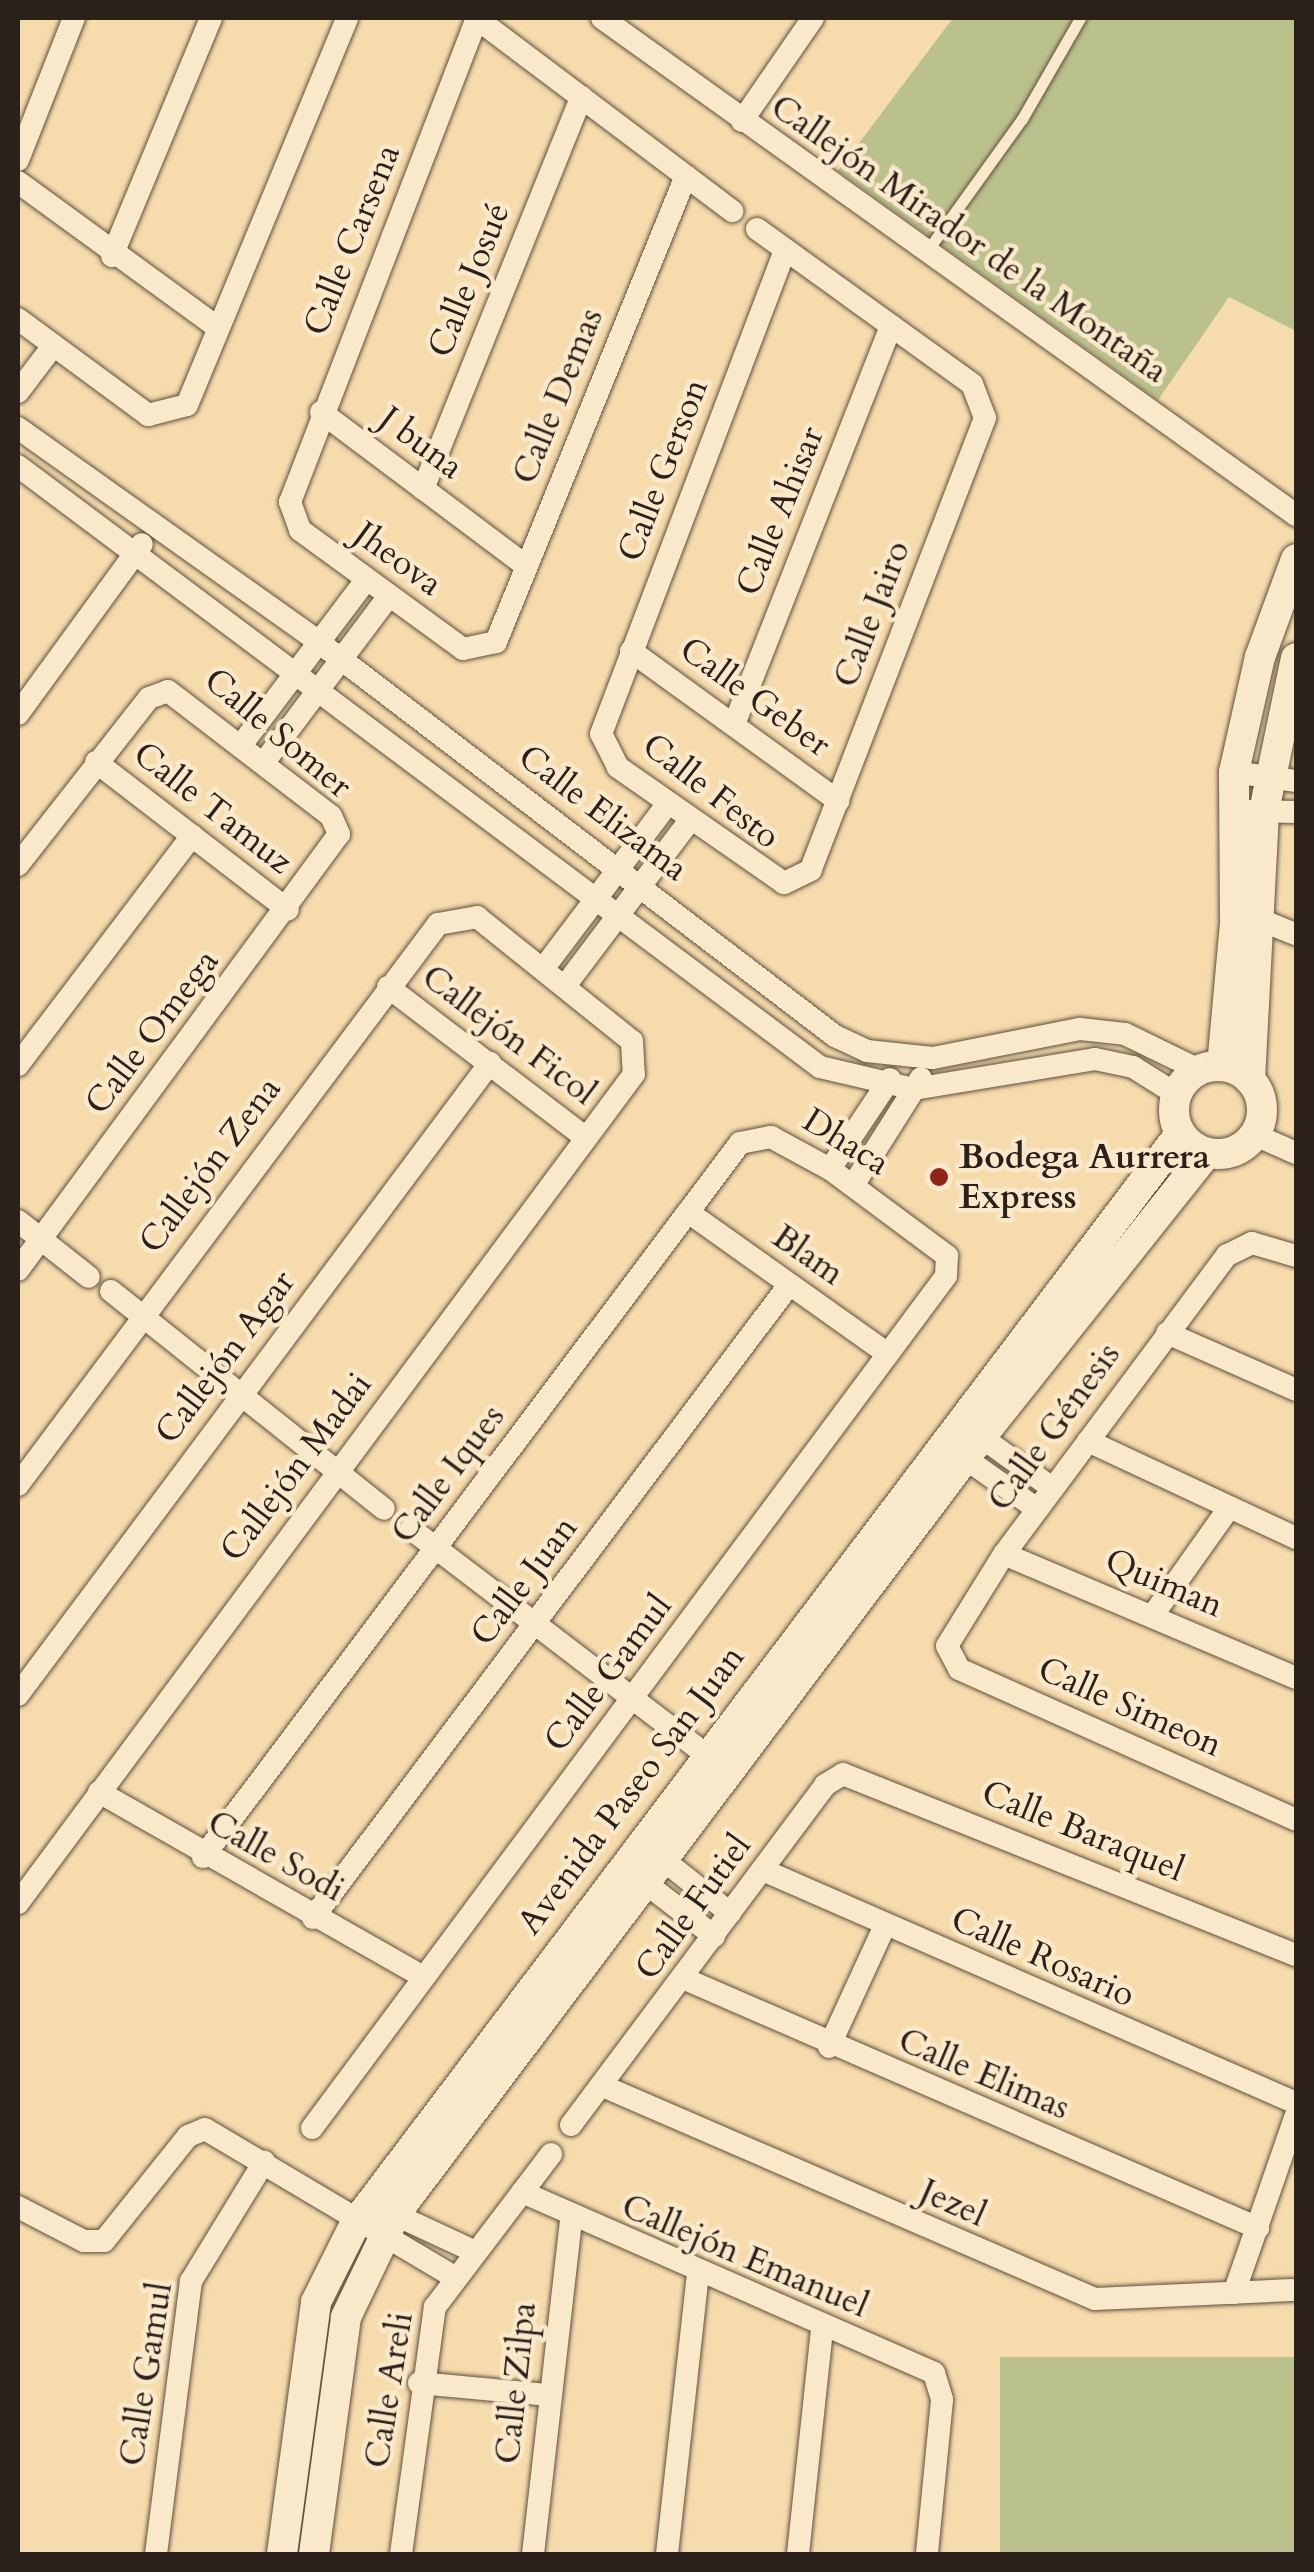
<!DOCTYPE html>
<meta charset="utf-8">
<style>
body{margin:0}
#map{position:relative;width:1314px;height:2572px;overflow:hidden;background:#f6dbac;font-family:Cardo,serif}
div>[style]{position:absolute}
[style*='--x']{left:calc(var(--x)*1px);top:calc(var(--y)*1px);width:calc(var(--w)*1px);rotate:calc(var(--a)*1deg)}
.green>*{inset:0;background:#bac18c;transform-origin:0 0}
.roads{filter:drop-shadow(0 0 2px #5e4f3f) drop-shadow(0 0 2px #5e4f3f)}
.service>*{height:11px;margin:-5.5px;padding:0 5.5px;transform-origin:5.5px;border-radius:5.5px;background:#f9e8c9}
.minor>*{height:22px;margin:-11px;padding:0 11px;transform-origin:11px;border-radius:11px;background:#f9e8c9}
.tertiary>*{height:30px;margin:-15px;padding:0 15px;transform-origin:15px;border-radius:15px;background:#f9e8c9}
.tertiary>.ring{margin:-15px;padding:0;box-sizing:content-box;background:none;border:30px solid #f9e8c9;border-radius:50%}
.dots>*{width:28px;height:28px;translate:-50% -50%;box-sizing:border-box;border:5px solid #f9e8c9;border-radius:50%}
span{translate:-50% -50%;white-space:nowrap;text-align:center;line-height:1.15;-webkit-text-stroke:9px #f9e8c9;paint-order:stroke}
.street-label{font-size:35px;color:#2c201b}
.poi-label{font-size:35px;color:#2c201b;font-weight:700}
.left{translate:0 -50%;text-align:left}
.frame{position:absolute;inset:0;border:20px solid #2c201b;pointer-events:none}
</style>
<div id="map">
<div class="green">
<i style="clip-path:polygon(953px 18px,1296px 18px,1296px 331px,1229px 297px,1158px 400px,838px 171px)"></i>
<i style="left:1296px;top:2357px;width:197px;height:296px;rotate:90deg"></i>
</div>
<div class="roads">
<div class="service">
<i style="--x:927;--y:251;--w:163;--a:-54.3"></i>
<i style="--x:1022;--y:119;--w:116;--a:-60.1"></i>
</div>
<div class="minor">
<i style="--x:476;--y:18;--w:321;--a:37"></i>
<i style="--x:477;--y:18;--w:519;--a:111.12"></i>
<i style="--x:290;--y:502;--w:30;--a:70"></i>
<i style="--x:300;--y:530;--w:202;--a:36.1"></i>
<i style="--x:463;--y:649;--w:34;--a:-12"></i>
<i style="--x:496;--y:642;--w:503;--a:-67.82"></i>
<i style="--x:602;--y:18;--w:854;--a:35.61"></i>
<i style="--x:742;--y:121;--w:125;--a:-55.4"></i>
<i style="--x:18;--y:160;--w:153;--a:-68.5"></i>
<i style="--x:18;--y:182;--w:246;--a:36.1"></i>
<i style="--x:757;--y:229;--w:265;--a:35.8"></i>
<i style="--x:972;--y:384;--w:36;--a:69"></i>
<i style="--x:985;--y:418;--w:484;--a:111.1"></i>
<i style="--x:811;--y:870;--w:30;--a:154"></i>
<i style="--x:784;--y:883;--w:203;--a:-145.1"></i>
<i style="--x:618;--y:767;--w:37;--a:-117"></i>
<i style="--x:601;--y:734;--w:518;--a:-69.18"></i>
<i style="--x:112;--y:256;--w:258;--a:-67.4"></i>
<i style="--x:18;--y:319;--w:162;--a:36.4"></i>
<i style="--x:148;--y:415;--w:40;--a:-14.4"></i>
<i style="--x:187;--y:405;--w:419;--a:-67.5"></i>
<i style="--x:18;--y:392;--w:58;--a:-52.7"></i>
<i style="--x:321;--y:412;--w:256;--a:36.9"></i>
<i style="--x:18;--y:428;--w:371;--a:35.4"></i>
<i style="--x:320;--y:643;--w:648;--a:37.35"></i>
<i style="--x:835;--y:1036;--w:35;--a:25"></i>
<i style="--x:867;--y:1051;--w:66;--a:6.1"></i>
<i style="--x:933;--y:1058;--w:150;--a:-11.2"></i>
<i style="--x:1080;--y:1029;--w:45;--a:6.3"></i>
<i style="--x:1125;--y:1034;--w:82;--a:25.9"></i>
<i style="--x:18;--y:466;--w:1002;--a:36.85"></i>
<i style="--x:820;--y:1067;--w:97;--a:13.2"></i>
<i style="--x:914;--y:1089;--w:183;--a:-9.4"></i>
<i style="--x:1095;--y:1059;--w:39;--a:12"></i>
<i style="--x:1133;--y:1067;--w:51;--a:32.1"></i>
<i style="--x:423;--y:489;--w:423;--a:-68"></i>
<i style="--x:631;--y:651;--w:256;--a:35.9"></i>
<i style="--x:18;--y:714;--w:210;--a:-53.9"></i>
<i style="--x:735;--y:722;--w:426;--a:-68.5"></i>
<i style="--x:242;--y:744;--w:206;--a:-52.9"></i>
<i style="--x:265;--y:761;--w:205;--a:-53.1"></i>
<i style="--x:96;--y:762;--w:242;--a:37.6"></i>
<i style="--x:1234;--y:772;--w:63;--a:8.3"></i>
<i style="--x:1250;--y:811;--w:46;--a:1.2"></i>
<i style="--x:18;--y:865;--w:212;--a:-51.9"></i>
<i style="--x:149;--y:698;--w:20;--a:-20"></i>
<i style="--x:168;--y:691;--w:205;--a:37.5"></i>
<i style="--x:331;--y:816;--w:20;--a:66"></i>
<i style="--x:339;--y:834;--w:541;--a:126.36"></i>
<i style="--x:1263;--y:921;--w:35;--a:22"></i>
<i style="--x:543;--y:969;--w:204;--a:-53"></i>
<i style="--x:565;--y:986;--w:204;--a:-53"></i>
<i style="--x:388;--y:987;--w:249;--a:37.3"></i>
<i style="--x:18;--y:1065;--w:288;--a:-52.8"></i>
<i style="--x:1255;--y:1135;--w:45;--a:23.7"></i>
<i style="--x:830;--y:1169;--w:108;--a:-56.3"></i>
<i style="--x:854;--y:1184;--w:125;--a:-57.7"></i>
<i style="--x:688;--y:1212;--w:245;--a:35.4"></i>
<i style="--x:18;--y:1221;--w:90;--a:38.3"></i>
<i style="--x:1296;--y:1256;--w:46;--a:-163.5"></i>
<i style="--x:1252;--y:1243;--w:28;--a:154"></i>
<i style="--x:1227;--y:1255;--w:373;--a:126.7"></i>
<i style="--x:1004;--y:1554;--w:108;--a:121.8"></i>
<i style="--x:947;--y:1646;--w:26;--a:62"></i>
<i style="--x:959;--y:1669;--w:369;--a:24.1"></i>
<i style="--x:111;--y:1291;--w:349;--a:38.6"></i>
<i style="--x:1167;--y:1333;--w:141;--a:23.8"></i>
<i style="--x:970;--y:1429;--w:101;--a:35.7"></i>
<i style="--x:1088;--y:1441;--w:230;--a:25"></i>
<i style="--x:952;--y:1449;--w:104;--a:35.2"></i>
<i style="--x:18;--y:1485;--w:701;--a:-53.18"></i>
<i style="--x:438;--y:924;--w:40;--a:-10"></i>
<i style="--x:477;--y:917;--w:198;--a:38.7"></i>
<i style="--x:632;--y:1041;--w:33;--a:87"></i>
<i style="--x:634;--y:1074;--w:1033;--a:126.61"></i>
<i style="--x:411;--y:1529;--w:372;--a:37.4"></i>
<i style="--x:1004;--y:1554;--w:317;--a:23"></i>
<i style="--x:1153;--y:1615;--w:131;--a:-54.6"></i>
<i style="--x:18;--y:1695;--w:789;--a:-53.25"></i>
<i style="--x:99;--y:1792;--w:371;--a:29.7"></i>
<i style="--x:651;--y:1850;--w:101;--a:38.6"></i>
<i style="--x:203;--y:1857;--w:893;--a:-53.05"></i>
<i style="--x:740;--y:1143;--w:32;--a:-11"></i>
<i style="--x:771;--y:1137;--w:67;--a:28.5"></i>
<i style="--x:830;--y:1169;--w:146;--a:36.6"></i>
<i style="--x:947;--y:1256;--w:20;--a:93"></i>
<i style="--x:946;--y:1276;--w:1062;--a:126.65"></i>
<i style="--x:763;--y:1870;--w:582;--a:23.61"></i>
<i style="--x:635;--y:1875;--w:100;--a:37.7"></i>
<i style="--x:313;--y:1918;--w:792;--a:-53.06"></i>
<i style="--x:685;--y:1979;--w:625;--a:23.49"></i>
<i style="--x:829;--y:2047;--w:134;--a:-65.3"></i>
<i style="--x:605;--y:2087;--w:534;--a:23.4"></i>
<i style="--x:1095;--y:2299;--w:197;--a:-2.6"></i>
<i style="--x:571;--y:2125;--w:424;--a:-53.2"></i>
<i style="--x:825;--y:1785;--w:21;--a:-31"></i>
<i style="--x:843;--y:1774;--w:488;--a:21.8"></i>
<i style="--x:522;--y:2192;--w:450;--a:23.7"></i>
<i style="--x:934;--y:2373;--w:28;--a:73"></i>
<i style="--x:942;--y:2400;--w:155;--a:95.6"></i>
<i style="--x:18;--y:2207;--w:74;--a:27.3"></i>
<i style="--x:84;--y:2241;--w:20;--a:0"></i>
<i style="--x:104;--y:2241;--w:134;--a:-51.3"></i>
<i style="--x:188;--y:2136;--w:18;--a:-22"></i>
<i style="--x:205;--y:2129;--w:288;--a:30.7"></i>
<i style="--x:381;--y:2208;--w:99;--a:25"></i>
<i style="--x:1234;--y:2293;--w:188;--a:-70.8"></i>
<i style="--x:419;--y:2383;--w:131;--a:5.3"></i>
<i style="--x:156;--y:2554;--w:275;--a:-82.7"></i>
<i style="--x:191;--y:2281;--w:140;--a:-58.5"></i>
<i style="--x:401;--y:2554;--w:249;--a:-82.2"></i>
<i style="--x:435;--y:2307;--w:192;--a:-52.8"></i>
<i style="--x:533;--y:2554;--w:337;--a:-83.5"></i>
<i style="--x:667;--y:2554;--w:282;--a:-83.7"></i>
<i style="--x:798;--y:2554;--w:224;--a:-83.9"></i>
</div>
<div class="tertiary">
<i class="ring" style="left:1174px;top:1066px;width:58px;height:58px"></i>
<i style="--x:1222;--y:1066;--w:144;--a:-84.8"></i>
<i style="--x:1235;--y:923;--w:151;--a:-90.4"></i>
<i style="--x:1234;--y:772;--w:118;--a:-77.3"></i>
<i style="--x:1260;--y:657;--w:104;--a:-69.8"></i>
<i style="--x:1250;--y:1080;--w:269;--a:-87"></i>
<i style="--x:1264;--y:811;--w:156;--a:-78.2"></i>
<i style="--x:282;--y:2554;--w:254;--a:-82.3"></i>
<i style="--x:316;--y:2302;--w:87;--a:-63.4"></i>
<i style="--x:355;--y:2224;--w:1367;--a:-52.88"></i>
<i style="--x:314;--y:2554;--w:239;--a:-82.3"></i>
<i style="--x:346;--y:2317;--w:115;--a:-64.3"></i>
<i style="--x:396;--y:2213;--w:972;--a:-52.99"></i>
<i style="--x:981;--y:1437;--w:363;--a:-51.5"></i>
</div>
</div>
<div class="dots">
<i style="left:939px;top:1177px;background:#8f2418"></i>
</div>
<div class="street-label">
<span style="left:969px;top:239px;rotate:35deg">Callejón Mirador de la Montaña</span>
<span style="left:352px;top:240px;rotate:-68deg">Calle Carsena</span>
<span style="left:469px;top:280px;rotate:-68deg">Calle Josué</span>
<span style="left:558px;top:396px;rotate:-68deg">Calle Demas</span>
<span style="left:421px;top:443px;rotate:37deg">J buna</span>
<span style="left:663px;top:470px;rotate:-69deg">Calle Gerson</span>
<span style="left:780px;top:511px;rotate:-68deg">Calle Ahisar</span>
<span style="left:398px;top:559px;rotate:36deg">Jheova</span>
<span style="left:872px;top:614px;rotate:-69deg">Calle Jairo</span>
<span style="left:755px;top:697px;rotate:36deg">Calle Geber</span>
<span style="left:278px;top:733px;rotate:40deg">Calle Somer</span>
<span style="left:711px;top:791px;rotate:38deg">Calle Festo</span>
<span style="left:213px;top:808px;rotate:38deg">Calle Tamuz</span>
<span style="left:603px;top:813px;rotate:37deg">Calle Elizama</span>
<span style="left:152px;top:1032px;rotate:-53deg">Calle Omega</span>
<span style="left:509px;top:1035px;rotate:37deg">Callejón Ficol</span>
<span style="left:846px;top:1142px;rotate:32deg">Dhaca</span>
<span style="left:210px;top:1165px;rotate:-53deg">Callejón Zena</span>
<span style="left:808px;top:1255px;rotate:35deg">Blam</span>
<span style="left:225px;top:1357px;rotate:-53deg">Callejón Agar</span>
<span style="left:1054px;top:1427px;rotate:-54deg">Calle Génesis</span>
<span style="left:296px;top:1467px;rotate:-53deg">Callejón Madai</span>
<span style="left:448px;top:1474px;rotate:-53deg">Calle Iques</span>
<span style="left:524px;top:1581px;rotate:-53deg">Calle Juan</span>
<span style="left:1164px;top:1583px;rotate:23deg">Quiman</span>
<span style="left:608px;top:1673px;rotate:-53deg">Calle Gamul</span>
<span style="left:1130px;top:1707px;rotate:24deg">Calle Simeon</span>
<span style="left:631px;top:1790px;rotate:-53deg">Avenida Paseo San Juan</span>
<span style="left:1083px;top:1831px;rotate:22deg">Calle Baraquel</span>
<span style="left:276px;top:1856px;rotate:29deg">Calle Sodi</span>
<span style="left:693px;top:1907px;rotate:-54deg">Calle Futiel</span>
<span style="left:1043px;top:1957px;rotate:24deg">Calle Rosario</span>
<span style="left:984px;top:2074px;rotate:23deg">Calle Elimas</span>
<span style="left:953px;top:2203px;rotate:24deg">Jezel</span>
<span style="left:745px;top:2256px;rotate:23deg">Callejón Emanuel</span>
<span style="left:146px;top:2374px;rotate:-81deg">Calle Gamul</span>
<span style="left:516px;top:2383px;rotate:-84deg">Calle Zilpa</span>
<span style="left:389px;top:2390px;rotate:-81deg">Calle Areli</span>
</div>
<div class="poi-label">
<span class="left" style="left:959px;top:1177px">Bodega Aurrera<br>Express</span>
</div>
<div class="frame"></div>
</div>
